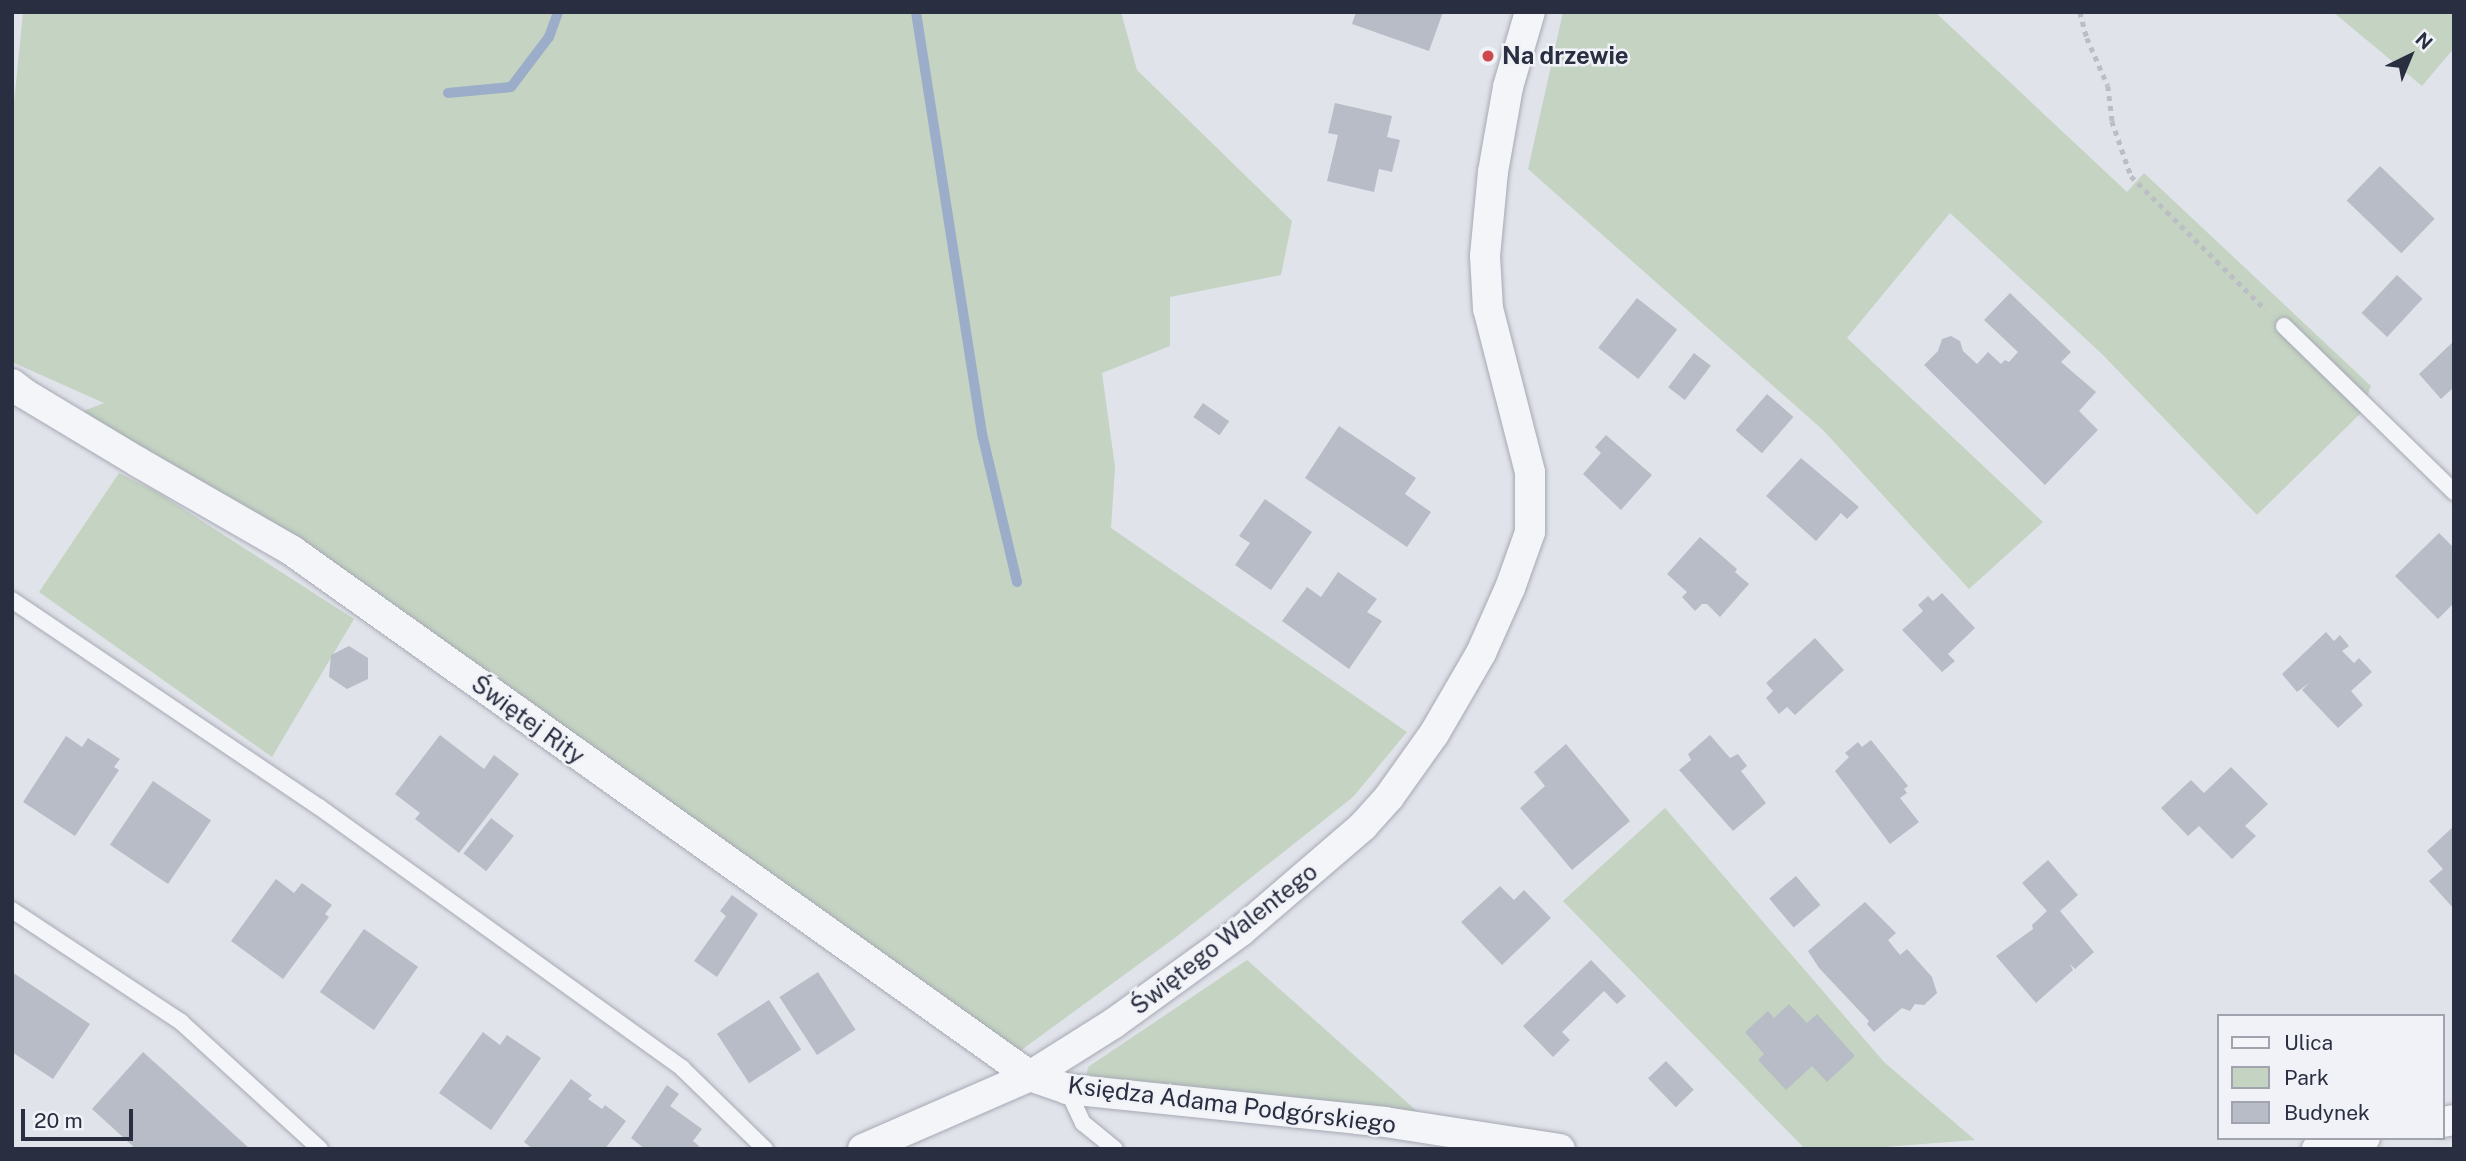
<!DOCTYPE html>
<meta charset="utf-8">
<style>
body{margin:0}
#map{position:relative;width:2466px;height:1161px;overflow:hidden;background:#e1e3ea;font-family:"Public Sans",sans-serif}
div>[style]{position:absolute}
[style*='--x']{left:calc(var(--x)*1px);top:calc(var(--y)*1px);width:calc(var(--w)*1px);rotate:calc(var(--a)*1deg)}
.green>*{inset:0;background:#c4d3c2}
.stream>*{height:10px;margin:-5px;padding:0 5px;transform-origin:5px;border-radius:5px;background:#9cadc9}
.building>*{inset:0;background:#b8bcc6;transform-origin:0 0}
.path>*{height:4.5px;margin-top:-2.25px;transform-origin:0;background:repeating-linear-gradient(90deg,#bbbec5 0 5px,transparent 0 10px)}
.roads{filter:drop-shadow(0 0 2px #a6a9b4) drop-shadow(0 0 2px #a6a9b4)}
.service>*{height:16px;margin:-8px;padding:0 8px;transform-origin:8px;border-radius:8px;background:#f4f5f8}
.minor>*{height:30px;margin:-15px;padding:0 15px;transform-origin:15px;border-radius:15px;background:#f4f5f8}
.dots>*{width:19px;height:19px;translate:-50% -50%;box-sizing:border-box;border:4px solid #f1f2f7;border-radius:50%}
span{translate:-50% -50%;white-space:nowrap;text-align:center;line-height:1.15;-webkit-text-stroke:5px #f1f2f7;paint-order:stroke}
.poi-label{font-size:24px;color:#292f41;font-weight:700}
.left{translate:0 -50%;text-align:left}
.street-label{font-size:24px;color:#292f41}
.frame{position:absolute;inset:0;border:14px solid #292f41;pointer-events:none}
.legend{position:absolute;left:2217px;top:1014px;width:228px;height:126px;box-sizing:border-box;background:#f1f2f7;border:2px solid #a1a4ae;margin:0;padding:9px 12px;list-style:none;font-size:21px;color:#292f41}
.legend li{display:flex;align-items:center;gap:14px;height:35px}
.legend b{width:35px;border:2px solid #a1a4ae}
.north{position:absolute;left:2375px;top:21px;width:70px;height:70px;-webkit-text-stroke:5px #f1f2f7;paint-order:stroke;rotate:43deg;font-size:19px;font-weight:700;line-height:28px;text-align:center;color:#292f41}
.north::after{content:'';display:block;margin:auto;width:24px;height:32px;background:#292f41;clip-path:polygon(50% 0,100% 100%,50% 72%,0 100%)}
.scale{position:absolute;left:21px;top:1109px;width:112px;height:32px;box-sizing:border-box;border:4px solid #292f41;border-top:0;padding-left:9px;font-size:21px;line-height:24px;white-space:nowrap;color:#292f41;-webkit-text-stroke:5px #f1f2f7;paint-order:stroke}
</style>
<div id="map">
<div class="green">
<i style="clip-path:polygon(23px 12px,1121px 12px,1137px 70px,1292px 221px,1281px 275px,1170px 297px,1170px 346px,1102px 373px,1115px 467px,1111px 528px,1407px 732px,1353px 797px,1176px 937px,1020px 1051px,78px 413px,104px 403px,12px 362px,12px 123px)"></i>
<i style="clip-path:polygon(1563px 12px,1935px 12px,2127px 192px,2144px 173px,2371px 386px,2361px 413px,2257px 515px,2103px 355px,1950px 213px,1847px 338px,2043px 522px,1969px 589px,1823px 430px,1528px 169px)"></i>
<i style="clip-path:polygon(2333px 12px,2454px 12px,2454px 48px,2422px 86px)"></i>
<i style="clip-path:polygon(119px 473px,157px 492px,354px 619px,272px 757px,39px 592px)"></i>
<i style="clip-path:polygon(1665px 808px,1884px 1062px,1975px 1140px,1858px 1149px,1805px 1149px,1563px 901px)"></i>
<i style="clip-path:polygon(1247px 960px,1418px 1112px,1086px 1079px,1088px 1067px)"></i>
</div>
<div class="stream">
<i style="--x:916;--y:12;--w:431;--a:81.1"></i>
<i style="--x:983;--y:438;--w:148;--a:76.7"></i>
<i style="--x:448;--y:93;--w:63;--a:-5.4"></i>
<i style="--x:511;--y:87;--w:63;--a:-52.8"></i>
<i style="--x:549;--y:37;--w:27;--a:-70"></i>
</div>
<div class="building">
<i style="clip-path:polygon(1356px 12px,1443px 12px,1429px 51px,1352px 24px)"></i>
<i style="clip-path:polygon(1335px 103px,1392px 116px,1387px 137px,1400px 140px,1392px 172px,1379px 169px,1374px 192px,1327px 181px,1338px 135px,1328px 133px)"></i>
<i style="left:2380px;top:166px;width:76px;height:48px;rotate:44deg"></i>
<i style="left:2397px;top:275px;width:35px;height:52px;rotate:43deg"></i>
<i style="clip-path:polygon(2010px 293px,2071px 352px,2061px 362px,2096px 392px,2079px 411px,2098px 430px,2045px 485px,1924px 365px,1938px 351px,1942px 339px,1951px 336px,1960px 341px,1963px 351px,1977px 364px,1988px 352px,2001px 364px,2005px 360px,2009px 362px,2018px 352px,1984px 320px)"></i>
<i style="left:1637px;top:298px;width:51px;height:63px;rotate:38deg"></i>
<i style="clip-path:polygon(2454px 341px,2454px 387px,2441px 399px,2419px 374px)"></i>
<i style="left:1694px;top:353px;width:21px;height:43px;rotate:37deg"></i>
<i style="left:1767px;top:394px;width:35px;height:48px;rotate:41deg"></i>
<i style="left:1203px;top:403px;width:32px;height:17px;rotate:35deg"></i>
<i style="clip-path:polygon(1339px 426px,1416px 478px,1405px 494px,1431px 512px,1407px 547px,1305px 478px)"></i>
<i style="clip-path:polygon(1606px 435px,1652px 475px,1621px 510px,1583px 474px,1601px 453px,1595px 447px)"></i>
<i style="clip-path:polygon(1801px 458px,1859px 507px,1847px 519px,1841px 513px,1816px 541px,1766px 496px)"></i>
<i style="clip-path:polygon(1265px 499px,1312px 532px,1271px 590px,1235px 565px,1250px 543px,1239px 536px)"></i>
<i style="clip-path:polygon(2439px 533px,2454px 548px,2454px 603px,2438px 619px,2395px 576px)"></i>
<i style="clip-path:polygon(1700px 537px,1737px 569px,1735px 572px,1749px 584px,1720px 617px,1707px 604px,1702px 604px,1695px 611px,1682px 597px,1687px 592px,1667px 574px)"></i>
<i style="clip-path:polygon(1338px 572px,1377px 599px,1367px 612px,1382px 621px,1349px 669px,1282px 621px,1307px 587px,1321px 597px)"></i>
<i style="clip-path:polygon(1942px 593px,1975px 628px,1948px 654px,1955px 661px,1942px 672px,1902px 630px,1923px 611px,1918px 605px,1928px 596px,1933px 601px)"></i>
<i style="clip-path:polygon(2326px 632px,2334px 641px,2340px 635px,2349px 646px,2342px 651px,2354px 663px,2359px 658px,2372px 672px,2351px 691px,2363px 705px,2338px 728px,2302px 690px,2309px 683px,2297px 692px,2282px 674px)"></i>
<i style="clip-path:polygon(1815px 638px,1844px 670px,1795px 715px,1787px 707px,1779px 714px,1766px 698px,1773px 691px,1766px 683px)"></i>
<i style="clip-path:polygon(349px 646px,368px 658px,368px 679px,347px 689px,329px 677px,331px 655px)"></i>
<i style="clip-path:polygon(440px 735px,484px 769px,494px 755px,519px 774px,459px 853px,415px 819px,420px 813px,395px 794px)"></i>
<i style="clip-path:polygon(1710px 735px,1730px 758px,1738px 754px,1747px 766px,1741px 771px,1766px 803px,1733px 831px,1679px 770px,1691px 760px,1688px 754px)"></i>
<i style="clip-path:polygon(66px 736px,82px 747px,88px 738px,120px 759px,114px 767px,119px 770px,75px 836px,23px 802px)"></i>
<i style="clip-path:polygon(1871px 740px,1908px 786px,1904px 789px,1907px 793px,1900px 798px,1919px 822px,1890px 844px,1835px 771px,1849px 757px,1845px 753px,1858px 742px,1862px 747px)"></i>
<i style="clip-path:polygon(1566px 744px,1630px 821px,1572px 870px,1520px 808px,1545px 786px,1534px 772px)"></i>
<i style="clip-path:polygon(2231px 767px,2268px 804px,2245px 826px,2256px 836px,2232px 859px,2199px 826px,2188px 836px,2161px 808px,2191px 780px,2204px 793px)"></i>
<i style="left:153px;top:781px;width:70px;height:77px;rotate:34deg"></i>
<i style="left:491px;top:818px;width:29px;height:45px;rotate:38deg"></i>
<i style="clip-path:polygon(2454px 826px,2454px 909px,2429px 881px,2443px 869px,2427px 851px)"></i>
<i style="clip-path:polygon(2048px 860px,2078px 895px,2060px 911px,2094px 952px,2075px 969px,2070px 964px,2073px 970px,2036px 1003px,1996px 956px,2033px 929px,2032px 925px,2047px 911px,2022px 883px)"></i>
<i style="left:1796px;top:876px;width:38px;height:35px;rotate:50deg"></i>
<i style="clip-path:polygon(276px 879px,294px 893px,302px 883px,332px 905px,325px 914px,329px 917px,283px 979px,231px 941px)"></i>
<i style="clip-path:polygon(1500px 886px,1514px 900px,1524px 890px,1551px 918px,1502px 965px,1461px 922px)"></i>
<i style="clip-path:polygon(732px 895px,758px 914px,717px 977px,694px 961px,726px 916px,720px 911px)"></i>
<i style="clip-path:polygon(1865px 902px,1896px 933px,1888px 940px,1900px 955px,1907px 949px,1932px 977px,1937px 993px,1924px 1005px,1915px 1004px,1910px 1011px,1902px 1008px,1874px 1032px,1867px 1024px,1869px 1021px,1819px 968px,1808px 951px)"></i>
<i style="left:364px;top:929px;width:66px;height:77px;rotate:35deg"></i>
<i style="clip-path:polygon(1591px 960px,1626px 996px,1617px 1004px,1604px 991px,1562px 1032px,1570px 1040px,1553px 1057px,1523px 1026px)"></i>
<i style="clip-path:polygon(12px 972px,90px 1024px,53px 1079px,12px 1052px)"></i>
<i style="left:818px;top:972px;width:69px;height:46px;rotate:57deg"></i>
<i style="left:769px;top:1000px;width:59px;height:62px;rotate:57deg"></i>
<i style="clip-path:polygon(1789px 1004px,1807px 1023px,1817px 1014px,1855px 1056px,1827px 1082px,1812px 1066px,1786px 1090px,1758px 1060px,1764px 1054px,1745px 1032px,1768px 1011px,1774px 1018px)"></i>
<i style="clip-path:polygon(483px 1032px,500px 1045px,507px 1035px,541px 1058px,491px 1130px,439px 1093px)"></i>
<i style="clip-path:polygon(143px 1052px,171px 1077px,250px 1149px,136px 1149px,92px 1109px)"></i>
<i style="left:1666px;top:1061px;width:40px;height:25px;rotate:46deg"></i>
<i style="clip-path:polygon(571px 1079px,592px 1095px,588px 1099px,602px 1109px,605px 1105px,626px 1121px,605px 1149px,533px 1149px,524px 1142px)"></i>
<i style="clip-path:polygon(667px 1085px,679px 1094px,670px 1106px,702px 1129px,693px 1141px,699px 1146px,697px 1149px,645px 1149px,631px 1138px)"></i>
</div>
<div class="path">
<i style="--x:2080;--y:12;--w:27;--a:75"></i>
<i style="--x:2087;--y:38;--w:52;--a:66.4"></i>
<i style="--x:2108;--y:86;--w:35;--a:83"></i>
<i style="--x:2112;--y:121;--w:58;--a:70.9"></i>
<i style="--x:2131;--y:176;--w:190;--a:44.8"></i>
</div>
<div class="roads">
<div class="service">
<i style="--x:2284;--y:326;--w:238;--a:44.3"></i>
<i style="--x:12;--y:600;--w:370;--a:34"></i>
<i style="--x:319;--y:807;--w:447;--a:35.7"></i>
<i style="--x:682;--y:1068;--w:116;--a:44.3"></i>
<i style="--x:12;--y:910;--w:203;--a:33.5"></i>
<i style="--x:181;--y:1022;--w:188;--a:42.4"></i>
<i style="--x:1067;--y:1089;--w:38;--a:65"></i>
<i style="--x:1083;--y:1123;--w:41;--a:39.1"></i>
</div>
<div class="minor">
<i style="--x:12;--y:384;--w:16;--a:38"></i>
<i style="--x:25;--y:394;--w:132;--a:31"></i>
<i style="--x:138;--y:462;--w:177;--a:29.9"></i>
<i style="--x:291;--y:550;--w:907;--a:35.44"></i>
<i style="--x:1030;--y:1076;--w:39;--a:19"></i>
<i style="--x:1067;--y:1089;--w:320;--a:5.9"></i>
<i style="--x:1385;--y:1122;--w:177;--a:8.8"></i>
<i style="--x:2443;--y:1122;--w:11;--a:-10"></i>
<i style="--x:863;--y:1149;--w:182;--a:-23.6"></i>
<i style="--x:1030;--y:1076;--w:99;--a:-32.2"></i>
<i style="--x:1114;--y:1023;--w:157;--a:-35.9"></i>
<i style="--x:1241;--y:931;--w:161;--a:-40.7"></i>
<i style="--x:1363;--y:826;--w:39;--a:-48"></i>
<i style="--x:1389;--y:797;--w:77;--a:-54.5"></i>
<i style="--x:1434;--y:734;--w:94;--a:-59.9"></i>
<i style="--x:1481;--y:653;--w:71;--a:-66"></i>
<i style="--x:1510;--y:588;--w:59;--a:-70.3"></i>
<i style="--x:1530;--y:532;--w:60;--a:-90"></i>
<i style="--x:1530;--y:472;--w:168;--a:-104.4"></i>
<i style="--x:1488;--y:309;--w:53;--a:-93.2"></i>
<i style="--x:1485;--y:256;--w:84;--a:-84.6"></i>
<i style="--x:1493;--y:172;--w:86;--a:-80"></i>
<i style="--x:1508;--y:87;--w:78;--a:-73.7"></i>
<i style="--x:2317;--y:1149;--w:49;--a:-12.9"></i>
</div>
</div>
<div class="dots">
<i style="left:1488px;top:56px;background:#ce474c"></i>
</div>
<div class="poi-label">
<span class="left" style="left:1502px;top:56px">Na drzewie</span>
</div>
<div class="street-label">
<span style="left:528px;top:720px;rotate:36deg">Świętej Rity</span>
<span style="left:1224px;top:939px;rotate:-38deg">Świętego Walentego</span>
<span style="left:1232px;top:1105px;rotate:7deg">Księdza Adama Podgórskiego</span>
</div>
<div class="frame"></div>
<ul class="legend">
<li><b style="height:9px;background:#f4f5f8"></b>Ulica</li>
<li><b style="height:19px;background:#c4d3c2"></b>Park</li>
<li><b style="height:19px;background:#b8bcc6"></b>Budynek</li>
</ul>
<div class="north">N</div>
<div class="scale">20 m</div>
</div>
